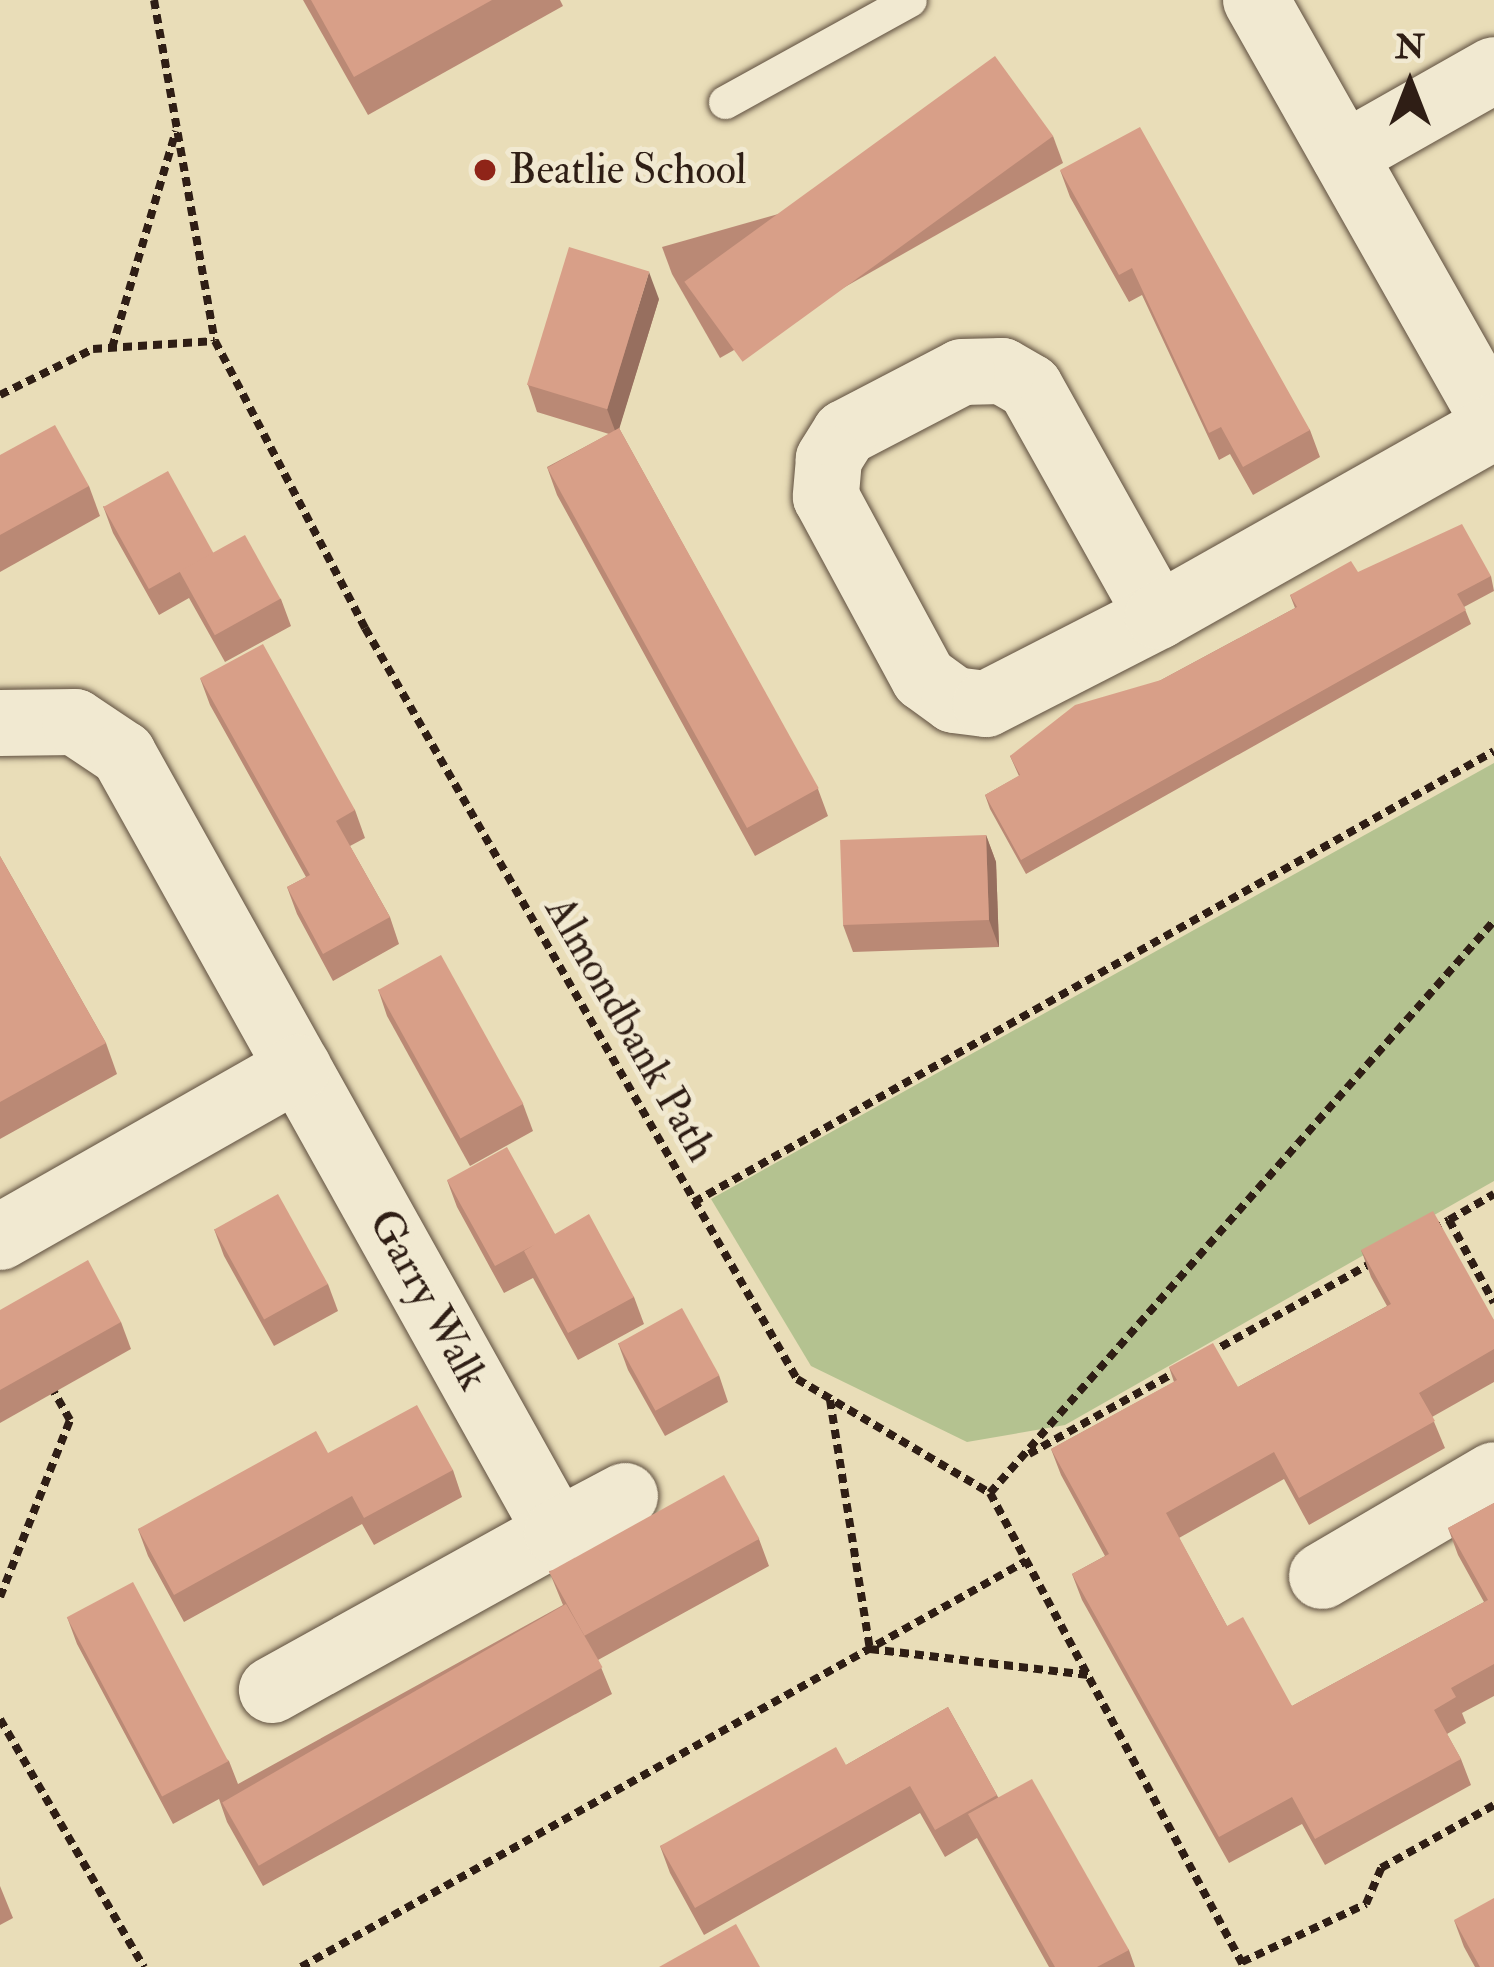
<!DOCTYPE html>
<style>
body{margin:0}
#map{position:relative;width:1494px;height:1967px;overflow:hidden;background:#e9ddb8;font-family:"IM FELL Double Pica",serif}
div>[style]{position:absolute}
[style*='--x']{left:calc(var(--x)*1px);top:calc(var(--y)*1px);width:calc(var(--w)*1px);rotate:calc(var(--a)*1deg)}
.green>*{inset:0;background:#b4c290}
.path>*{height:8px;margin-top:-4px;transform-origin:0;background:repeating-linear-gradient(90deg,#2f1e15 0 9px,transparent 0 15px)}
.roads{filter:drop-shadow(0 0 3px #5e4e3e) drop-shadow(0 0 3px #5e4e3e)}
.lane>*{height:33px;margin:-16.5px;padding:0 16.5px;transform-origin:16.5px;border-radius:16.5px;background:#f1e9d1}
.street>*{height:66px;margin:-33px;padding:0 33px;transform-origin:33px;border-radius:33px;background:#f1e9d1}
.wall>*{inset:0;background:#ba8975}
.shaded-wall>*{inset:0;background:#976f5f}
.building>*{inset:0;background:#d89f88;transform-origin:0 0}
.dots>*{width:33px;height:33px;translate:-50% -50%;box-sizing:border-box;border:6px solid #f1e9d1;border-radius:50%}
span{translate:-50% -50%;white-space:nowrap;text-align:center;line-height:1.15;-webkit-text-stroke:10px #f1e9d1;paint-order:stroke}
.poi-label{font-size:42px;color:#2f1e15}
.left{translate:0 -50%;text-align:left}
.street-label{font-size:42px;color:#2f1e15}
.north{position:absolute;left:1350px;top:24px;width:120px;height:120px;-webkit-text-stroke:9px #f1e9d1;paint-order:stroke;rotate:0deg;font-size:33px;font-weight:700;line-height:48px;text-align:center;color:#2f1e15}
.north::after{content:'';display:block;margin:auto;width:42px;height:54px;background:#2f1e15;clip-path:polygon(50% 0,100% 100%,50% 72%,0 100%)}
</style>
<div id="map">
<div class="green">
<i style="clip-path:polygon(1494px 763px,1494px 1181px,1065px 1425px,967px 1442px,811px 1366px,711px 1199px)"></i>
</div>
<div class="path">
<i style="--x:154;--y:0;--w:346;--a:79.9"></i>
<i style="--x:215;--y:341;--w:324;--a:62.4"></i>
<i style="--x:365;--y:628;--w:866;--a:60.09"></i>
<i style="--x:797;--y:1379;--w:224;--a:30.6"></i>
<i style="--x:990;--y:1493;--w:538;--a:61.81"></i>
<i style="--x:112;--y:348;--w:226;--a:-73.6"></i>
<i style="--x:0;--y:395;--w:104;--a:-26.3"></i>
<i style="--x:93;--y:349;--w:122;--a:-3.8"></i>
<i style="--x:694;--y:1202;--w:918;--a:-29.41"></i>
<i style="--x:1449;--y:1220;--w:52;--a:-30"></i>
<i style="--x:1433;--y:1229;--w:18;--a:-29"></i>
<i style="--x:1449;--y:1220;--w:94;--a:61.5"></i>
<i style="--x:1208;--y:1354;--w:189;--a:-29.1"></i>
<i style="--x:830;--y:1400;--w:252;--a:80.9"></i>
<i style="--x:870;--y:1649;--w:220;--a:6.8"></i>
<i style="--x:1029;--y:1454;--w:172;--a:-29.2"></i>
<i style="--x:990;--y:1493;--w:762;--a:-48.62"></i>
<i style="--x:0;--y:1597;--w:190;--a:-68.4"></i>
<i style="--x:70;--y:1420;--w:43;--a:-119.6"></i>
<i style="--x:0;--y:1719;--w:287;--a:59.9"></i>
<i style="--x:1242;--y:1962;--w:137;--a:-25.1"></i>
<i style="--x:1366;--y:1904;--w:39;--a:-67"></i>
<i style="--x:1381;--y:1868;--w:129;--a:-29.1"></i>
<i style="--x:301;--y:1967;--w:831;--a:-29.25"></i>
</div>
<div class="roads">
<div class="lane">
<i style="--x:725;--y:102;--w:211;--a:-28.9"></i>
</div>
<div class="street">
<i style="--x:1256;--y:0;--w:483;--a:60.5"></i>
<i style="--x:1344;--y:155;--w:172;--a:-29.5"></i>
<i style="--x:1158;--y:616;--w:262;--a:-119.2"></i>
<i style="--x:1030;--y:387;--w:32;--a:-150"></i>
<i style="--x:1002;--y:371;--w:40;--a:178.6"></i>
<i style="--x:962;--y:372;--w:132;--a:152.5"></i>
<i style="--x:845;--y:433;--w:31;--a:122"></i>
<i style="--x:829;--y:459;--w:38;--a:95"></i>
<i style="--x:826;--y:497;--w:206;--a:61.6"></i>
<i style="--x:924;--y:678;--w:37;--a:36"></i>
<i style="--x:954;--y:700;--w:32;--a:7"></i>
<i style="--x:986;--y:704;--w:193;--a:-27.1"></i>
<i style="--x:1158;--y:616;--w:386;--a:-29.4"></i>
<i style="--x:0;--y:723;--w:75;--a:-0.8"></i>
<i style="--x:75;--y:722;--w:58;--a:33.7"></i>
<i style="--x:123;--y:754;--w:891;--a:60.85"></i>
<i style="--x:557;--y:1532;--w:326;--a:151"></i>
<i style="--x:0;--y:1237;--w:343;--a:-29.6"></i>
<i style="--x:557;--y:1532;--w:77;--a:-27.9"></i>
<i style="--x:1322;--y:1576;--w:199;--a:-30.4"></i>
</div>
</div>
<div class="wall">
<i style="clip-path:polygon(303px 0,560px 0,563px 6px,368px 115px)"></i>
<i style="clip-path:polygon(1053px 136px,1063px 163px,720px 358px,672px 274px,662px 247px)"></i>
<i style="clip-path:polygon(1060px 170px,1310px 430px,1320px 457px,1253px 495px,1230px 454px,1219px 460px,1142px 295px,1129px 302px,1070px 197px)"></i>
<i style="clip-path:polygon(659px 299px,619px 428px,818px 789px,828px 816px,755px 856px,557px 495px,547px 467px,609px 434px,537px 412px,528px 385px)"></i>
<i style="clip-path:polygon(0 455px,89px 486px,100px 516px,0 572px)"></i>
<i style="clip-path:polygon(103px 506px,213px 553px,281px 599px,291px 626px,225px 662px,189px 598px,159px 615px,113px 533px)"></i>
<i style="clip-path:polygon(1358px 572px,1491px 576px,1494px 591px,1464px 607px,1471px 624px,1026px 874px,990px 809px,985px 795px,1019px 776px,1010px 756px,1161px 680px,1295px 608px,1290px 595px)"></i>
<i style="clip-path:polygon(200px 678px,355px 810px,365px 838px,350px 846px,390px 917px,399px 944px,333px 981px,297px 914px,287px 887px,306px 877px,210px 705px)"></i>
<i style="clip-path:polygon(986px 835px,996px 862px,999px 947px,853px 952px,843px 925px)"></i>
<i style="clip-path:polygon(0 856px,106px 1043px,117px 1074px,0 1139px)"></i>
<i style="clip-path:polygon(378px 989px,523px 1104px,533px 1131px,470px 1166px,387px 1016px)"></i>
<i style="clip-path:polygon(447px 1180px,555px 1234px,634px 1297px,644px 1324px,578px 1360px,533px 1278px,504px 1293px,457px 1207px)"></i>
<i style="clip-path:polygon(214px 1229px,328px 1284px,338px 1311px,274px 1346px,224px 1256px)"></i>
<i style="clip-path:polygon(1361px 1250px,1494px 1320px,1494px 1382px,1432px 1417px,1445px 1448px,1309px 1525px,1284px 1479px,1179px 1538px,1227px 1626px,1292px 1706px,1484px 1602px,1458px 1555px,1448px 1528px,1494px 1503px,1494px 1696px,1462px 1713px,1466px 1723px,1447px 1734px,1461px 1759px,1471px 1785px,1325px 1865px,1302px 1824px,1229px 1863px,1082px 1600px,1072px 1574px,1105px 1556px,1061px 1475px,1051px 1449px,1174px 1382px,1169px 1367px,1238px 1387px,1387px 1306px,1371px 1277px)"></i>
<i style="clip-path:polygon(0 1310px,121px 1322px,131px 1349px,0 1423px)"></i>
<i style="clip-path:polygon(618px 1343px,719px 1375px,728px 1402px,665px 1436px,628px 1370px)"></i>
<i style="clip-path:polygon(328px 1453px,453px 1470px,462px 1497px,374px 1545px,362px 1524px,184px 1622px,148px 1556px,138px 1529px)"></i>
<i style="clip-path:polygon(759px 1539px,769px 1566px,598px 1660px,612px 1694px,263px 1886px,227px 1822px,219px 1799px,173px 1824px,77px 1644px,67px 1617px,229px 1761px,238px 1784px,563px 1605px,549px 1571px)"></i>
<i style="clip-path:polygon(948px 1707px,998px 1797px,1129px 1950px,1135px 1967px,1049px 1967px,977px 1838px,945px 1857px,920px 1813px,704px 1935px,670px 1873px,660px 1846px,846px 1765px)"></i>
<i style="clip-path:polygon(0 1886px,13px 1918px,0 1925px)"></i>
<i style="clip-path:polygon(1454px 1920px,1494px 1967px,1475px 1967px,1464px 1947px)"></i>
</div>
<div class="shaded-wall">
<i style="clip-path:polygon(649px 272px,659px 299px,617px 436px,607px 409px)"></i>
<i style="clip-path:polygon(986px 835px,996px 862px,999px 947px,989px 920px)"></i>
</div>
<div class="building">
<i style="clip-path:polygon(311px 0,492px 0,354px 77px)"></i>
<i style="left:995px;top:56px;width:99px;height:384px;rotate:54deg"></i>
<i style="clip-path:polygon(1140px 127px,1310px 430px,1243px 467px,1221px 427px,1209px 433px,1132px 268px,1119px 275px,1060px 170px)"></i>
<i style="left:569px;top:247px;width:84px;height:144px;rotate:17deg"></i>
<i style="clip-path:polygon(55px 425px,89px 486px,0 535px,0 455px)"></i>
<i style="left:619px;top:428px;width:412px;height:82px;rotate:61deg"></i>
<i style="left:168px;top:471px;width:94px;height:74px;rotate:61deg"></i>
<i style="clip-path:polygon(1462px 524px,1491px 576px,1457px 594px,1466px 610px,1021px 860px,985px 795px,1020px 775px,1010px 756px,1075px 705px,1161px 680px,1297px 607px,1290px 595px,1351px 561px,1358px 572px)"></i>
<i style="left:245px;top:535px;width:73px;height:75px;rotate:61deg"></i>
<i style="clip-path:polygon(263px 644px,355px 810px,336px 821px,390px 917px,323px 954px,287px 887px,310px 875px,200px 678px)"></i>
<i style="left:986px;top:835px;width:85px;height:146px;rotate:88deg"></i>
<i style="clip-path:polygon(0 856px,106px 1043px,0 1102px)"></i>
<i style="left:441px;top:955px;width:170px;height:72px;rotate:61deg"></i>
<i style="clip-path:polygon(507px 1147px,555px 1234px,589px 1214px,634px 1297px,568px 1333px,524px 1251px,534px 1245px,495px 1266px,447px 1180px)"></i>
<i style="left:278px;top:1194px;width:103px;height:73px;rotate:61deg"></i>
<i style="clip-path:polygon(1433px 1211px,1494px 1320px,1494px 1349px,1419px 1393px,1435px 1421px,1299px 1498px,1274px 1452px,1166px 1513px,1227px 1626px,1243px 1617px,1292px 1706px,1488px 1600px,1448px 1528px,1494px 1503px,1494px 1664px,1451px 1688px,1456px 1697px,1434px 1710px,1461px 1759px,1315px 1839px,1292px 1797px,1219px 1837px,1072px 1574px,1109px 1554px,1051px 1449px,1177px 1380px,1169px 1367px,1213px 1343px,1238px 1387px,1391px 1304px,1361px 1250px)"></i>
<i style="clip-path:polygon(88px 1260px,121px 1322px,0 1390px,0 1310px)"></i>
<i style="left:682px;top:1308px;width:77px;height:73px;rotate:61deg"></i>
<i style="clip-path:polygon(417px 1405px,453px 1470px,364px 1518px,352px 1496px,174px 1595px,138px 1529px,316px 1431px,328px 1453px)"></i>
<i style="left:724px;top:1475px;width:73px;height:200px;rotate:61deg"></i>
<i style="left:133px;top:1582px;width:203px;height:75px;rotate:62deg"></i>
<i style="left:566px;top:1604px;width:73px;height:397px;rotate:60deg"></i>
<i style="clip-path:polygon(948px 1707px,997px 1795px,935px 1830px,910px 1786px,695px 1908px,660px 1846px,836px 1747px,846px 1765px)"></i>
<i style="clip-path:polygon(1032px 1779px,1129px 1950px,1097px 1967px,1055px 1967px,968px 1814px)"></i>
<i style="clip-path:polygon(1494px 1898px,1494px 1967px,1480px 1967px,1454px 1920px)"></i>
<i style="clip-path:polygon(736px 1924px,760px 1967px,659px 1967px)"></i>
</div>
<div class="dots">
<i style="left:485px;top:170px;background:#8f2418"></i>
</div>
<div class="poi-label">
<span class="left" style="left:509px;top:170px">Beatlie School</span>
</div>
<div class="street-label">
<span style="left:630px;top:1029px;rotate:60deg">Almondbank Path</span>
<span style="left:428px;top:1300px;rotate:61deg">Garry Walk</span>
</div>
<div class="north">N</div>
</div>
